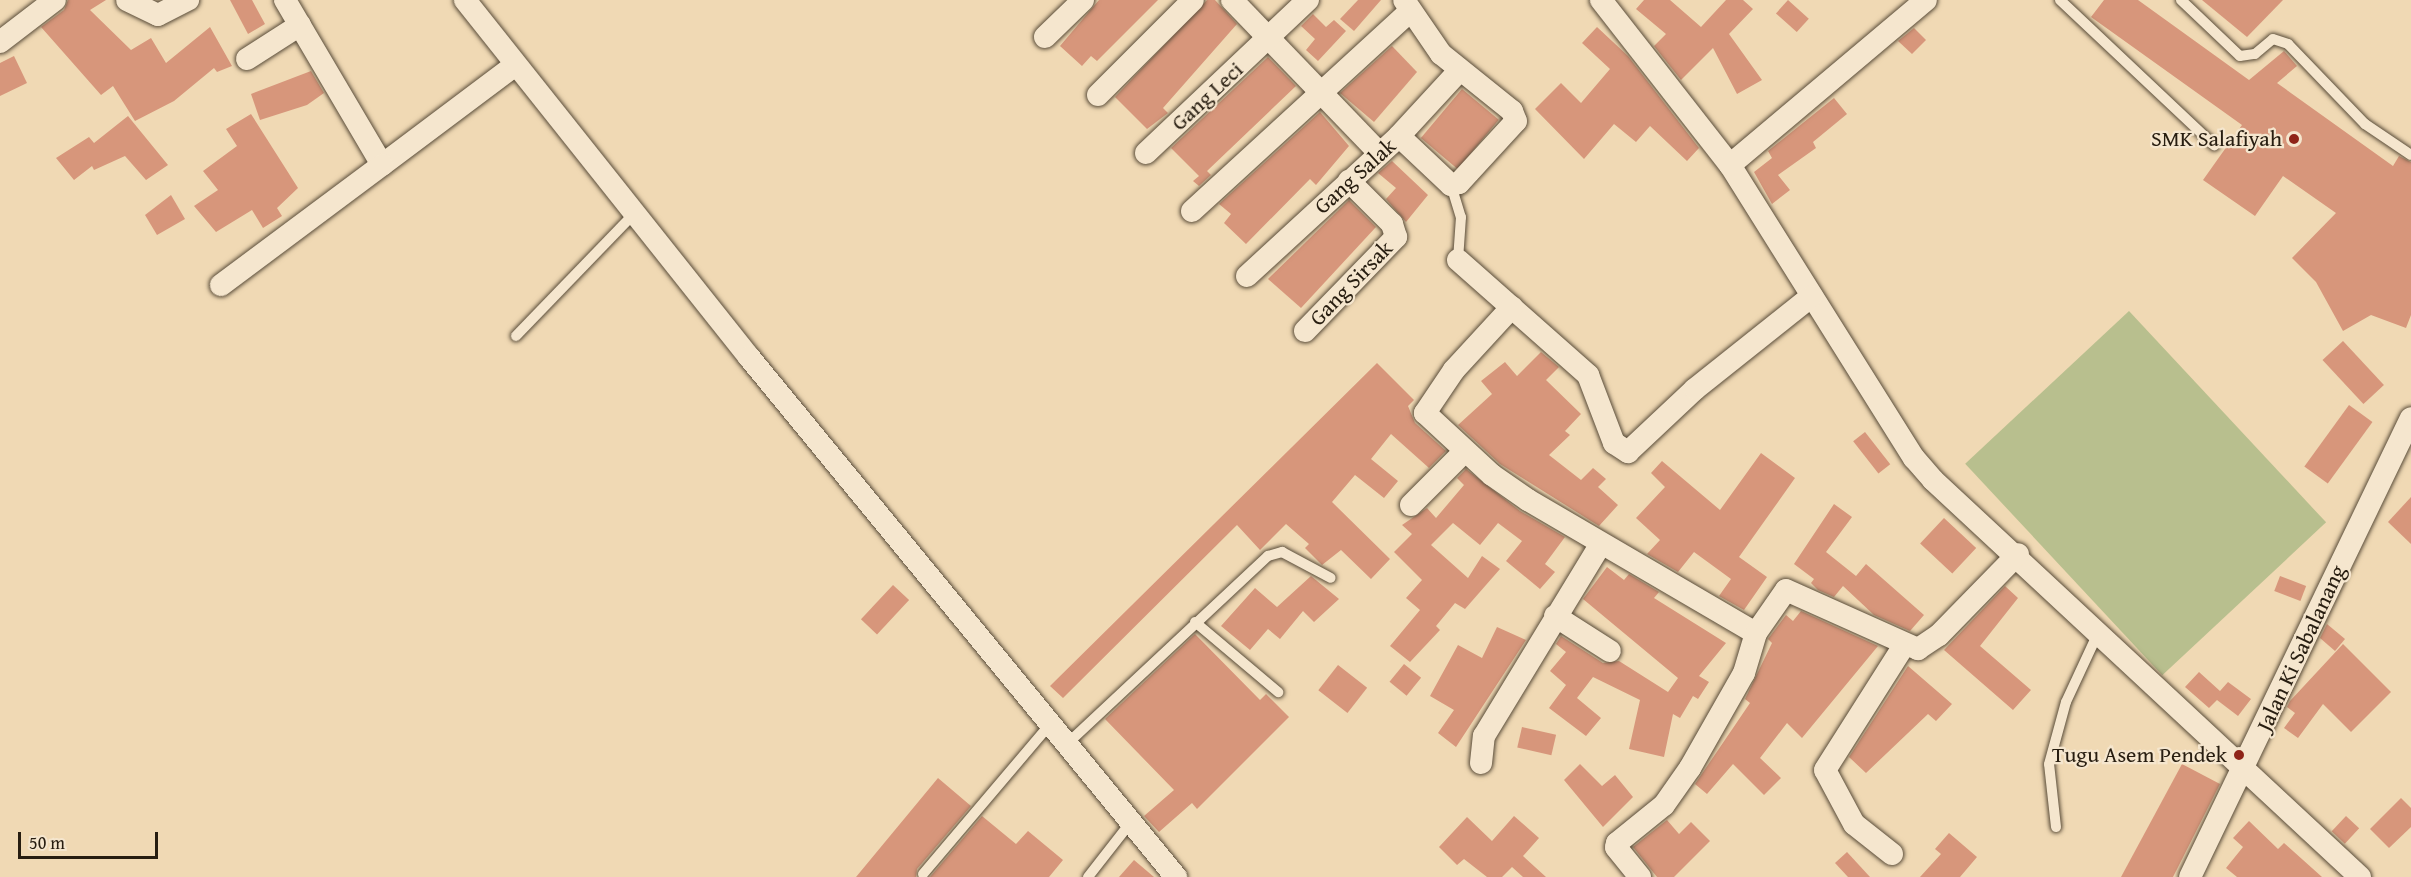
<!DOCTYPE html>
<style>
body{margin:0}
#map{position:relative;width:2411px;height:877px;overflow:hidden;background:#f0d9b4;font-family:"Gentium Book Plus",serif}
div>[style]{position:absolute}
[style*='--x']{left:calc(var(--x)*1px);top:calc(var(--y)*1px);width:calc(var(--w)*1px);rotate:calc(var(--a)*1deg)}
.green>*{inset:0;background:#b8bf8e;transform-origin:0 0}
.building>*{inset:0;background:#d7967b;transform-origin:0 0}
.roads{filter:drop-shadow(0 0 2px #594c39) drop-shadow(0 0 2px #594c39)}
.lane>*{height:10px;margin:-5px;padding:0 5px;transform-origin:5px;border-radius:5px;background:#f5e6ce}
.street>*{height:22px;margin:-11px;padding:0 11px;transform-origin:11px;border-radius:11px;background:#f5e6ce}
.dots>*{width:16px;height:16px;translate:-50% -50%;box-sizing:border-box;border:3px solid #f5e6ce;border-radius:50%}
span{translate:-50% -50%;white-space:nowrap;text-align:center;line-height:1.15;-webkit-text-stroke:4.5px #f5e6ce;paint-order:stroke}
.street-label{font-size:22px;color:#271d10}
.poi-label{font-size:22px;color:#271d10}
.right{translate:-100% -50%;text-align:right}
.scale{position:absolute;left:18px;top:832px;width:140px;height:27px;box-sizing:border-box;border:3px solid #271d10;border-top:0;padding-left:8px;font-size:18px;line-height:21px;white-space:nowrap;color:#271d10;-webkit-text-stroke:4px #f5e6ce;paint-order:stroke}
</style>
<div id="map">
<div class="green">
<i style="left:2129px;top:311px;width:289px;height:224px;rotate:47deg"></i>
</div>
<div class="building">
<i style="clip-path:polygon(68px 0,106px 0,90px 10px,131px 50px,151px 38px,166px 63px,210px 27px,232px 66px,217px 72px,214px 68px,174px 101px,135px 121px,113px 86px,101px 95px,41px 27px,64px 10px)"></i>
<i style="clip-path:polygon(230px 0,252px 0,265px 24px,248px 34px)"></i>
<i style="clip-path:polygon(1099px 0,1158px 0,1097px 61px,1091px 56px,1082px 66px,1060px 46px)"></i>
<i style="clip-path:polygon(1207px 0,1215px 0,1237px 24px,1163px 108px,1168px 113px,1147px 129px,1115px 97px)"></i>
<i style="clip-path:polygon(1358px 0,1381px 0,1354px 31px,1340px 19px)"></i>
<i style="clip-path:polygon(1644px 0,1670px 0,1701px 27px,1726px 0,1743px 0,1753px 9px,1729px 34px,1762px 80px,1737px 94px,1713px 48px,1681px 80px,1654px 46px,1666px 34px,1636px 9px)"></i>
<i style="left:1788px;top:0;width:28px;height:18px;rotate:42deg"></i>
<i style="clip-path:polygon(2104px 0,2138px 0,2249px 80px,2284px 51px,2297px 66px,2277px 83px,2393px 166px,2399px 156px,2411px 162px,2411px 315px,2406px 328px,2371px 315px,2343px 331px,2316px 282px,2292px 258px,2336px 213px,2283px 176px,2255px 216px,2203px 180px,2242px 125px,2091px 17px)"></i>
<i style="clip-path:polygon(2202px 0,2283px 0,2247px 37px)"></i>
<i style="clip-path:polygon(1313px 14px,1326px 27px,1334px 20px,1346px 31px,1318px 61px,1306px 50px,1315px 39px,1301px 26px)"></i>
<i style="clip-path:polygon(1597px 27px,1628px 56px,1699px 148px,1687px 161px,1650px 126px,1636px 142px,1614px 124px,1584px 159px,1535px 109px,1561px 83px,1581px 103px,1610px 69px,1582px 43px)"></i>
<i style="clip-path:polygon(1914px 28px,1926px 40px,1912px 54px,1898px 41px)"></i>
<i style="clip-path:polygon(1392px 46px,1417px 72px,1374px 122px,1340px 93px)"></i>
<i style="clip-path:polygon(14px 56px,27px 83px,0 96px,0 63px)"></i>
<i style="clip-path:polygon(1268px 57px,1296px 86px,1207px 171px,1211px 175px,1199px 186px,1193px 181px,1199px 176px,1171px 148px)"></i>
<i style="clip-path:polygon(311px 71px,324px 93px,307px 105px,260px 120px,251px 94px)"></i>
<i style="left:1462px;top:89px;width:48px;height:64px;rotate:40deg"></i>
<i style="clip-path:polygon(1834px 98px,1847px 114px,1813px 142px,1816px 148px,1778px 175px,1790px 190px,1772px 204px,1754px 172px,1772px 158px,1768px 151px)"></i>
<i style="clip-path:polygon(1320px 112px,1349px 146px,1316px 185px,1310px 179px,1246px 244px,1224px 223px,1231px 214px,1219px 204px)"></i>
<i style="clip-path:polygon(251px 114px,298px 188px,277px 208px,282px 216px,263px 228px,252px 210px,216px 232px,194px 206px,218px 190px,203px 171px,237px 146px,226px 129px)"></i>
<i style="clip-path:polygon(128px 116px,168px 165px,146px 180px,125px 156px,94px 170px,92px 166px,74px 180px,56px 158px,89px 137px,94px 143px)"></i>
<i style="clip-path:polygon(1392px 161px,1428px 195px,1406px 222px,1386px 199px,1396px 188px,1378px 173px)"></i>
<i style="clip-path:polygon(171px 195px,185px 219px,157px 235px,145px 215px)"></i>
<i style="clip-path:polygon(1349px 200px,1376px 227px,1301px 308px,1268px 279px)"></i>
<i style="left:2343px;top:341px;width:60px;height:28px;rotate:47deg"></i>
<i style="clip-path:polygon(1541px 352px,1559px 367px,1546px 380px,1581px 414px,1565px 431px,1570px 435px,1549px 455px,1581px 480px,1593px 468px,1606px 479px,1598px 487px,1618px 505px,1599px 526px,1500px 464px,1458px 425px,1492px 394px,1481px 381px,1505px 362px,1517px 376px)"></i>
<i style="clip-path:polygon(1377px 363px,1414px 400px,1408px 406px,1415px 423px,1446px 451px,1429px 468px,1391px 434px,1371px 459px,1398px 481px,1384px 498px,1355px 475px,1332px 502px,1390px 559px,1371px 579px,1341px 550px,1322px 565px,1305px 548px,1309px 544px,1286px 524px,1260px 550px,1237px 525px,1063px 698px,1050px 686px)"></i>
<i style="left:2349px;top:405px;width:29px;height:76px;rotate:36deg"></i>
<i style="left:1865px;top:432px;width:41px;height:15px;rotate:52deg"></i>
<i style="clip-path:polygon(1761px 453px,1795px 478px,1739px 557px,1767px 577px,1744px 610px,1719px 596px,1731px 579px,1694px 552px,1678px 572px,1647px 554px,1660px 540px,1636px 518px,1665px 487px,1651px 473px,1662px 461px,1720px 510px)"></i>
<i style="clip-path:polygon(1466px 469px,1520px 511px,1565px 537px,1545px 564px,1555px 572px,1540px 589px,1506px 561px,1522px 541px,1498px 523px,1480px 545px,1453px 523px,1431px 545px,1468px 578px,1482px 556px,1500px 569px,1465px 609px,1455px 603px,1436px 626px,1440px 630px,1410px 662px,1390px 646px,1420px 610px,1406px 598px,1422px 580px,1394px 552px,1412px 534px,1402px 525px,1427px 508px,1436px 518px,1464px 485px,1457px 478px)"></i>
<i style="clip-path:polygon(2411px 497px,2411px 544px,2388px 522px)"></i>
<i style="clip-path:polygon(1834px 504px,1852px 517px,1826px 552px,1856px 576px,1866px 564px,1924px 615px,1910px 631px,1874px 615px,1843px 586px,1834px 597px,1818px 590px,1811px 583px,1814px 579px,1794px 564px)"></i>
<i style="left:1944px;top:518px;width:44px;height:35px;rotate:43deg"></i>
<i style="clip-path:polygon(1607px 567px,1624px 580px,1629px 574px,1659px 592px,1654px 598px,1726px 643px,1699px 676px,1709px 682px,1698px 699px,1693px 696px,1680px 718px,1673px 714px,1664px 757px,1629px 749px,1640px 700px,1593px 677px,1577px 698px,1601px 718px,1586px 736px,1549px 708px,1566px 685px,1550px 671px,1566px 652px,1556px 644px,1561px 636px,1603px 663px,1619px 661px,1668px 692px,1678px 678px,1583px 599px)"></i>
<i style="clip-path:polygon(1311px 576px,1339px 599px,1314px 622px,1303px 611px,1280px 639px,1268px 629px,1250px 650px,1221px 626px,1255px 588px,1277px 607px)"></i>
<i style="left:2280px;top:576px;width:28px;height:16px;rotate:21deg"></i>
<i style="left:893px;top:585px;width:22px;height:47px;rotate:43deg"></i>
<i style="clip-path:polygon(2005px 586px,2018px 598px,1980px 646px,2031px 690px,2013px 710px,1944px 650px)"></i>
<i style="clip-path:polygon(1801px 611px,1878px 646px,1802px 738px,1787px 723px,1760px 758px,1781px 778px,1764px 795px,1733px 764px,1707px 794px,1695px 784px,1750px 703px,1745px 699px,1772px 643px,1768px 639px,1786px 615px,1793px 621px)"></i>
<i style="clip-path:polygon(2327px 624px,2345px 639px,2335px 651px,2320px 638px)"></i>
<i style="clip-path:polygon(1497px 627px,1526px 640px,1456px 747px,1438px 733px,1454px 710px,1430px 696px,1458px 645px,1482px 658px)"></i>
<i style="clip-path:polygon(1195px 634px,1260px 700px,1266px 694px,1289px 717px,1197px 809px,1192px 803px,1159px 832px,1144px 816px,1174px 790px,1105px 719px)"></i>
<i style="clip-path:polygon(2343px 644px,2391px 692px,2351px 732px,2323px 704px,2298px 738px,2284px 728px,2295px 713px,2287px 707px,2290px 701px)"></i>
<i style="left:1404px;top:664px;width:22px;height:23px;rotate:39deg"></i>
<i style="left:1338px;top:665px;width:37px;height:32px;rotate:38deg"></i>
<i style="clip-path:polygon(1908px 666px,1952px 704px,1936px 721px,1928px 714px,1866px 773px,1849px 757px)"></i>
<i style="clip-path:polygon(2199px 672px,2220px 691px,2228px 682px,2251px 699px,2238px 716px,2217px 700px,2209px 708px,2185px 687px)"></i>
<i style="left:1522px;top:727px;width:35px;height:21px;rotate:13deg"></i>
<i style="clip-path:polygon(1580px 764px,1602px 786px,1615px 775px,1633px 797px,1603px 827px,1564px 780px)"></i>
<i style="clip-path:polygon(2182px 764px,2220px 784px,2173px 877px,2121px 877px)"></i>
<i style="clip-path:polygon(938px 778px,971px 806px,917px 869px,916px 877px,856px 877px)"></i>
<i style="clip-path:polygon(2401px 798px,2411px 808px,2411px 827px,2389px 848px,2370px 829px)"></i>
<i style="clip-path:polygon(982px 816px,1016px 844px,1028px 831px,1063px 860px,1049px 877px,930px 877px)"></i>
<i style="clip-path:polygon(1514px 816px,1539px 838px,1523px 856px,1546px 877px,1523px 877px,1512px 867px,1502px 877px,1487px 877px,1464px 859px,1457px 865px,1439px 847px,1467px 817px,1492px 841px)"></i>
<i style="left:2346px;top:816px;width:18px;height:21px;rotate:43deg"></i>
<i style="clip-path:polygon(1667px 820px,1679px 834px,1691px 822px,1710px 841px,1674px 877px,1657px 877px,1633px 847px)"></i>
<i style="clip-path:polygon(2249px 821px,2278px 849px,2284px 843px,2322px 877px,2237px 877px,2226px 868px,2243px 847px,2233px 838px)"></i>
<i style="clip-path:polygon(1949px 833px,1977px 857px,1960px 877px,1920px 877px,1941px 854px,1935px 849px)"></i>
<i style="clip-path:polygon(1847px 852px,1870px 877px,1848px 877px,1835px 863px)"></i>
<i style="clip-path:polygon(1134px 860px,1154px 877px,1119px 877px)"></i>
</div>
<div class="roads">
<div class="lane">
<i style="--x:2060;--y:0;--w:212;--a:43.3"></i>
<i style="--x:2181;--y:0;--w:81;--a:43.5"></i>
<i style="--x:2240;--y:56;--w:15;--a:-8"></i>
<i style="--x:2255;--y:54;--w:23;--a:-40"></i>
<i style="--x:2273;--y:39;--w:16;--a:18"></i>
<i style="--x:2288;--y:44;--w:111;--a:46.1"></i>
<i style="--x:2365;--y:124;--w:55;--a:34"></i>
<i style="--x:1451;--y:185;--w:34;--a:73"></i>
<i style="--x:1461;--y:217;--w:43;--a:94"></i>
<i style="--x:516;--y:336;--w:168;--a:-46"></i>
<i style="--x:1195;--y:622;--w:109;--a:40.1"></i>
<i style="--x:1068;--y:743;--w:274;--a:-43.1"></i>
<i style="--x:1268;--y:556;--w:15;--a:-16"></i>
<i style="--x:1282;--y:552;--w:55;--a:28"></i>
<i style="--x:2056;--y:827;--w:63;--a:-96.3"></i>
<i style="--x:2049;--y:764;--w:64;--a:-74.7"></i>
<i style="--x:2066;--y:702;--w:76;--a:-65.1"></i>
<i style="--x:923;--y:874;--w:199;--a:-49.7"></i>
<i style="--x:1088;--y:877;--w:70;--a:-52"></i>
</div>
<div class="street">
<i style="--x:127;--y:0;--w:34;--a:26"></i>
<i style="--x:158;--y:15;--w:34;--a:-27"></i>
<i style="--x:285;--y:0;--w:191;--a:59.5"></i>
<i style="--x:382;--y:165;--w:166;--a:-36.9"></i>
<i style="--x:465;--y:0;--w:456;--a:51.5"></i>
<i style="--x:749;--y:357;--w:673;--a:50.61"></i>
<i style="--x:1232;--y:0;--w:212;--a:46.1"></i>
<i style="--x:1601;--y:0;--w:209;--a:52"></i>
<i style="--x:1730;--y:165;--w:346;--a:57.9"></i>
<i style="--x:1914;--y:458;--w:29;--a:49"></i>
<i style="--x:1933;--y:480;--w:583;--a:42.91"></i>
<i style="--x:1045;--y:37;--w:53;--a:-44.2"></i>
<i style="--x:0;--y:42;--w:69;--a:-37.4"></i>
<i style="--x:247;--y:59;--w:63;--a:-32.7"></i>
<i style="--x:1098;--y:95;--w:134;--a:-45"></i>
<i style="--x:1399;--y:136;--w:71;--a:43.3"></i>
<i style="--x:1451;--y:185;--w:8;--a:-14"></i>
<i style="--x:1459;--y:183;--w:84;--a:-47.4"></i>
<i style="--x:1516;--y:121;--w:11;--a:-112"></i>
<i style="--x:1512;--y:111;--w:91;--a:-141.2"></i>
<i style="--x:1441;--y:54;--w:65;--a:-124.4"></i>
<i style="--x:1146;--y:153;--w:223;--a:-43.4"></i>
<i style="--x:1730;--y:165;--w:256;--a:-40.1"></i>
<i style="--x:1192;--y:211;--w:294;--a:-42.5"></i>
<i style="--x:1458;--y:260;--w:174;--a:41.5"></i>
<i style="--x:1588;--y:375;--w:73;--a:69.1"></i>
<i style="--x:1614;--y:443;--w:17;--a:33"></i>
<i style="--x:1628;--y:452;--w:92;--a:-43.2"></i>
<i style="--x:1695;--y:389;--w:149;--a:-38.5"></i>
<i style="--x:1247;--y:276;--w:207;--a:-42.6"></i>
<i style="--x:1399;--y:136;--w:87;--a:-47.3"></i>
<i style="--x:221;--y:285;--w:201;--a:-36.7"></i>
<i style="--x:1512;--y:307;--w:86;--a:132.6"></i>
<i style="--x:1454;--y:370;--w:52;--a:124"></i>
<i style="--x:1425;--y:413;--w:91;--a:42.8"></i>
<i style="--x:1492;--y:475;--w:44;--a:34.8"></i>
<i style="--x:1528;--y:500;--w:264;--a:30.3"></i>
<i style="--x:1305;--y:331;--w:131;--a:-45.9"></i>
<i style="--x:1396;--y:237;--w:14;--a:-107"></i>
<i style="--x:1392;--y:224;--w:61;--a:-135"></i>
<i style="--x:1411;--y:505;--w:76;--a:-45"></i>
<i style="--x:1555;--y:616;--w:65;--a:32.5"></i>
<i style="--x:1481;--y:763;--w:27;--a:-84"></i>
<i style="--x:1484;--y:736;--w:223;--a:-58.7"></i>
<i style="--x:1892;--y:854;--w:48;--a:-141.7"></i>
<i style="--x:1854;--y:824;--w:61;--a:-118.2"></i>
<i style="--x:1825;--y:770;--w:149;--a:-57.6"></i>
<i style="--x:1640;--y:877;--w:38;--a:-129"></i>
<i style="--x:1616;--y:847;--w:4;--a:-76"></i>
<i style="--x:1617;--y:843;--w:60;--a:-39"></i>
<i style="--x:1664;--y:805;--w:45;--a:-54.9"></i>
<i style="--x:1690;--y:768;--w:109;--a:-60.4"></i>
<i style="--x:1744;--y:673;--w:42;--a:-73.3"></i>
<i style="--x:1756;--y:633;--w:52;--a:-55.1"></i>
<i style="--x:1786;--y:590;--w:145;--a:24.1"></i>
<i style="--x:1918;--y:649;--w:25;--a:-34"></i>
<i style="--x:1939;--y:635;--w:113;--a:-45.7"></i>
<i style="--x:2190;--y:877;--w:509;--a:-64.29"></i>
</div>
</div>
<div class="dots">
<i style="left:2294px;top:139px;background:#8f2418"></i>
<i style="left:2239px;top:755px;background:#8f2418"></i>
</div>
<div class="street-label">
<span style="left:1207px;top:96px;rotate:-43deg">Gang Leci</span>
<span style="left:1355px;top:176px;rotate:-42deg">Gang Salak</span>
<span style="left:1351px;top:283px;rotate:-46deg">Gang Sirsak</span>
<span style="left:2301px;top:648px;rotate:-65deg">Jalan Ki Sabalanang</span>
</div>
<div class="poi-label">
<span class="right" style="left:2282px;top:139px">SMK Salafiyah</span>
<span class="right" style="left:2227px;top:755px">Tugu Asem Pendek</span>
</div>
<div class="scale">50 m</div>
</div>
